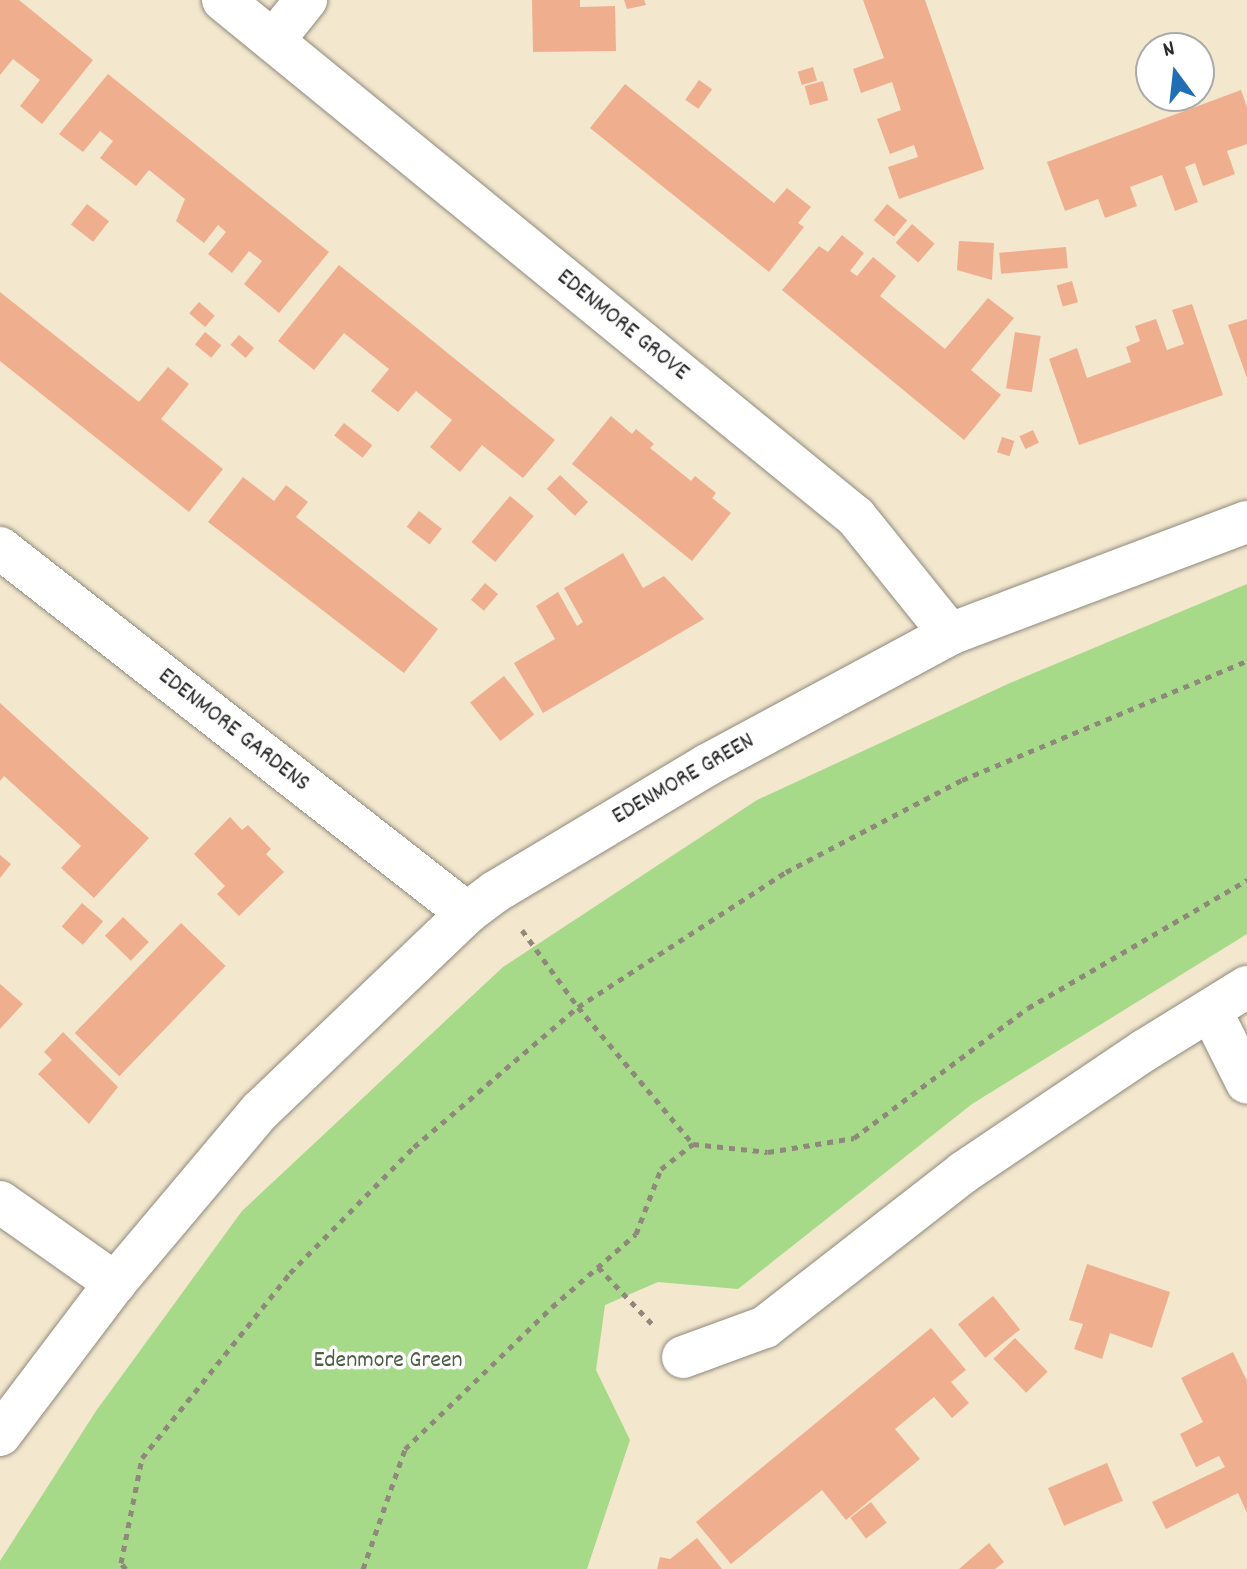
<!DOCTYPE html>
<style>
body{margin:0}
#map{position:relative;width:1247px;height:1569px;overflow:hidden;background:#f3e7ce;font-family:Dekko,sans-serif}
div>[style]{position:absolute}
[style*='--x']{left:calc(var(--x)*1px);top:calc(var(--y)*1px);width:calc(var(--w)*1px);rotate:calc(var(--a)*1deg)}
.green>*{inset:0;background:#a6d988}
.building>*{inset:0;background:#efaf8e;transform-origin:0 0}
.path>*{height:5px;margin-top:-2.5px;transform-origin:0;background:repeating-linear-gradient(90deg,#8f897c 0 6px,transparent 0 12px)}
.roads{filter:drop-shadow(0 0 2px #8f897c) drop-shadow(0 0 2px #8f897c)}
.minor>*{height:42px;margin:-21px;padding:0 21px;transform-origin:21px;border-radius:21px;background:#fff}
span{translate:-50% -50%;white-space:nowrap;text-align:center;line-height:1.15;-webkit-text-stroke:7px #fff;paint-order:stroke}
.street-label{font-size:24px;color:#2b2b2b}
.park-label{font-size:24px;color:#505f47}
.north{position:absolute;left:1135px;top:32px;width:80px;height:80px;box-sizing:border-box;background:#fff;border:2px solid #aaa;border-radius:50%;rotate:345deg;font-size:22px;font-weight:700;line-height:32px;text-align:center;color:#2b2b2b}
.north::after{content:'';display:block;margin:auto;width:28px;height:36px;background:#1f6fb2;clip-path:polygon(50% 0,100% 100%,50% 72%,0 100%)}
</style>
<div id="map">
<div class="green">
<i style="clip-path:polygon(1247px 584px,1247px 934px,972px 1104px,738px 1289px,658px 1282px,605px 1305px,596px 1370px,630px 1440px,587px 1569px,0 1569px,0 1561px,96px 1411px,242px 1211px,503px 967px,757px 800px,1010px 683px)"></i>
</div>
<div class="building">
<i style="clip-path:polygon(0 0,19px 0,93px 60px,42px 124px,20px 106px,40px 80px,13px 59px,0 75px)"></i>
<i style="clip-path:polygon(532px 0,580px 0,580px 7px,615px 6px,616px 51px,533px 52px)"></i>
<i style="clip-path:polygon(624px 0,644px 0,646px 5px,627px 9px)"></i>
<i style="clip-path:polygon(863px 0,925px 0,984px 169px,899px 199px,888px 167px,918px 157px,914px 145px,890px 154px,877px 119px,901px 110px,892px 82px,861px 93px,853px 69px,884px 58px)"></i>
<i style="left:813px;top:67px;width:14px;height:16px;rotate:73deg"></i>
<i style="clip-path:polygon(108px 74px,329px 252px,279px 313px,244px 284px,262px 261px,249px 251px,232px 273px,208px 254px,226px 232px,218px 225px,204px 243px,176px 221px,185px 199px,149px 170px,136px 186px,100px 158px,113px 141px,100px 131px,83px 152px,59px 134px)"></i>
<i style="left:699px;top:80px;width:16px;height:24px;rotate:35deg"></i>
<i style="left:823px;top:81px;width:20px;height:19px;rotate:75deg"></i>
<i style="clip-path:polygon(625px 84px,774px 203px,787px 188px,811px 207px,798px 223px,804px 227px,769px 272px,590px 128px)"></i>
<i style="clip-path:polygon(1241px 90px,1247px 107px,1247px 144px,1227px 151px,1235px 174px,1203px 186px,1195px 163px,1185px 167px,1198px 202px,1175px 211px,1162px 175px,1130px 187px,1137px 206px,1105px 218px,1098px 199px,1065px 211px,1047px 162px)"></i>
<i style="left:87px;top:204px;width:28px;height:26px;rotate:38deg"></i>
<i style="left:887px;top:204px;width:26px;height:21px;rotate:39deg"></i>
<i style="left:912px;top:224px;width:30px;height:25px;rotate:41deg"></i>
<i style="clip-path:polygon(842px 235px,864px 253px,850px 271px,857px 276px,873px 257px,896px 276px,880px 296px,945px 349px,988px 298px,1014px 318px,971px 370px,1001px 395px,964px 440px,782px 290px,819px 246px,828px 252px)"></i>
<i style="clip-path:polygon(959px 241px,994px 243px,992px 280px,957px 270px)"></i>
<i style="left:1066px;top:247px;width:21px;height:67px;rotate:85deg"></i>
<i style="clip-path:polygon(339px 265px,555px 440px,523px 478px,482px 445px,460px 472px,430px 447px,452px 420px,416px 391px,398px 412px,371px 391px,389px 369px,344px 333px,314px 370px,278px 341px)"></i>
<i style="left:1072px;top:281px;width:22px;height:16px;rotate:74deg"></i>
<i style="clip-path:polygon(0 292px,139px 402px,168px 367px,189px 384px,161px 419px,223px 469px,189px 512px,0 361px)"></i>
<i style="left:199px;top:302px;width:21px;height:15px;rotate:41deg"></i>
<i style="clip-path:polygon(1192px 304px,1223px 395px,1079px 445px,1049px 359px,1077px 348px,1087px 378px,1131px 362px,1126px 347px,1140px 341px,1135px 326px,1156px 319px,1167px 350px,1184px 344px,1172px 310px)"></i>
<i style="clip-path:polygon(1247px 319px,1247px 378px,1228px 325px)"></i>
<i style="left:205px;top:332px;width:21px;height:16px;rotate:39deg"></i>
<i style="left:1015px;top:332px;width:26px;height:57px;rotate:9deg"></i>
<i style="left:239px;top:335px;width:20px;height:13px;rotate:41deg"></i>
<i style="clip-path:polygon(611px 416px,632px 434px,636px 429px,654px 444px,650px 448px,691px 481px,695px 476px,716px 493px,712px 498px,731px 513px,692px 561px,572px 464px)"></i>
<i style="left:344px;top:423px;width:36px;height:16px;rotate:38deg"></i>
<i style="left:1033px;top:430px;width:14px;height:15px;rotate:65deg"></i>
<i style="left:1002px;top:437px;width:13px;height:16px;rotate:18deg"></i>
<i style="left:560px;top:475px;width:39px;height:19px;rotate:44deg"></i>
<i style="clip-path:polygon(243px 477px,274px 501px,286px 485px,308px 502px,296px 517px,438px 629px,404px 673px,208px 522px)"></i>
<i style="left:510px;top:496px;width:31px;height:60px;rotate:40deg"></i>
<i style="left:419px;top:511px;width:29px;height:20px;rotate:38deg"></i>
<i style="clip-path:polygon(623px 553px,643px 588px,664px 576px,704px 619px,543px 713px,514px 663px,555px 639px,536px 606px,558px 592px,577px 626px,583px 622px,564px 588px)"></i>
<i style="left:485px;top:583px;width:17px;height:22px;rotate:40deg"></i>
<i style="left:504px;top:676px;width:49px;height:43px;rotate:52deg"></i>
<i style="clip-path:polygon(0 703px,149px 838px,94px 898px,61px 868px,81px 846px,4px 776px,0 781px)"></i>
<i style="clip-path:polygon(230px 817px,242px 830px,248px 825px,271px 849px,266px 854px,284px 872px,239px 916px,217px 894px,225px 886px,194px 854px)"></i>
<i style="clip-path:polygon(0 855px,11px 864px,0 878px)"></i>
<i style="left:82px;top:903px;width:28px;height:31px;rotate:41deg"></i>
<i style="left:123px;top:917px;width:36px;height:26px;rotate:44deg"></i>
<i style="left:181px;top:923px;width:62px;height:153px;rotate:44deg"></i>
<i style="clip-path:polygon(0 984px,23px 1004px,0 1029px)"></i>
<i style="clip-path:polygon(63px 1032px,118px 1087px,89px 1124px,38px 1074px,52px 1060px,44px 1052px)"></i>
<i style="clip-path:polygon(1087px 1264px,1170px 1292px,1152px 1348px,1110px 1333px,1102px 1359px,1074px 1349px,1083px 1324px,1069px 1320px)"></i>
<i style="left:993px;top:1296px;width:43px;height:45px;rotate:51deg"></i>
<i style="clip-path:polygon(931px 1328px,966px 1370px,951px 1382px,969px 1403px,952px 1418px,934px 1397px,895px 1429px,920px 1459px,846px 1520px,822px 1490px,731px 1564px,696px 1522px)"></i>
<i style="left:1015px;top:1338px;width:47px;height:30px;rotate:46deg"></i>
<i style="clip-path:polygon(1233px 1352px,1247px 1381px,1247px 1513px,1238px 1493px,1166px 1529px,1152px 1502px,1225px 1467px,1219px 1456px,1196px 1467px,1180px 1434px,1203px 1422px,1181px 1378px)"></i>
<i style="left:1107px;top:1463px;width:41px;height:64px;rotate:67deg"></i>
<i style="left:871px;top:1502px;width:26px;height:26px;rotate:53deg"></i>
<i style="clip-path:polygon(697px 1538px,722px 1569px,657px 1569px,660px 1557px,670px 1559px)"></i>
<i style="clip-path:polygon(989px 1543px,1004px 1562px,995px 1569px,959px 1569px)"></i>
</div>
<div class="path">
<i style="--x:522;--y:930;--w:95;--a:54"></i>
<i style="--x:578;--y:1007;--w:179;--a:50"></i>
<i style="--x:693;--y:1144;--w:75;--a:6.1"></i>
<i style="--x:768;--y:1152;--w:87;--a:-9.2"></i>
<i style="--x:854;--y:1138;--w:217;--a:-36.8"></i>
<i style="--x:1028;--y:1008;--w:254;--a:-30.3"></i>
<i style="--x:598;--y:1267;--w:79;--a:46.5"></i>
<i style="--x:126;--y:1569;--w:8;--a:-130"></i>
<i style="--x:121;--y:1563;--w:107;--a:-78.7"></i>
<i style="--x:142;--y:1458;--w:237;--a:-51.3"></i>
<i style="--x:290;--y:1273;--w:177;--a:-45.5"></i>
<i style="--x:414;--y:1147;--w:216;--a:-40.5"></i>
<i style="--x:578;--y:1007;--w:248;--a:-33"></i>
<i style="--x:786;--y:872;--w:199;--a:-27.6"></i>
<i style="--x:962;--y:780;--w:309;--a:-22.7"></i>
<i style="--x:363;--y:1569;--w:127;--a:-70.7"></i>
<i style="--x:405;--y:1449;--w:204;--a:-44"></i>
<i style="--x:552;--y:1307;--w:111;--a:-41"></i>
<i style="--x:636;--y:1234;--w:70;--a:-69"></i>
<i style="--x:661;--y:1169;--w:41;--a:-38"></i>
</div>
<div class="roads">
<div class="minor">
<i style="--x:223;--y:0;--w:817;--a:39.24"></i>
<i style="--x:856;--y:517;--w:150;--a:51.2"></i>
<i style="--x:273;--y:41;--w:53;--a:-51.2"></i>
<i style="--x:0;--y:548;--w:593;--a:38.01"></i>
<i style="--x:1211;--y:1011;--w:80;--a:63.4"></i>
<i style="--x:0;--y:1202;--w:141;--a:35.2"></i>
<i style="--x:683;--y:1357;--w:87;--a:-20.1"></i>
<i style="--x:765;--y:1327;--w:252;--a:-37.9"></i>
<i style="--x:964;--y:1172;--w:218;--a:-34"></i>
<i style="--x:1145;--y:1050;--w:120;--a:-31.7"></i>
<i style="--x:0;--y:1435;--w:191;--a:-52.9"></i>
<i style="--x:115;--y:1283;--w:225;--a:-49.9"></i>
<i style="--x:260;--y:1111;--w:286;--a:-43.7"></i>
<i style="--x:467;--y:913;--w:35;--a:-37"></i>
<i style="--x:495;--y:892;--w:247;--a:-30.9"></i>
<i style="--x:707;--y:765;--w:276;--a:-28.3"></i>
<i style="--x:950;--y:634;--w:317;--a:-20.7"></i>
</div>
</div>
<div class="street-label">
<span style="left:622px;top:326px;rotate:39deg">EDENMORE GROVE</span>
<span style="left:233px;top:731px;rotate:38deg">EDENMORE GARDENS</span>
<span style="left:684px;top:780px;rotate:-30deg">EDENMORE GREEN</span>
</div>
<div class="park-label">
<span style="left:388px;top:1362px">Edenmore Green</span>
</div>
<div class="north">N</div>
</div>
